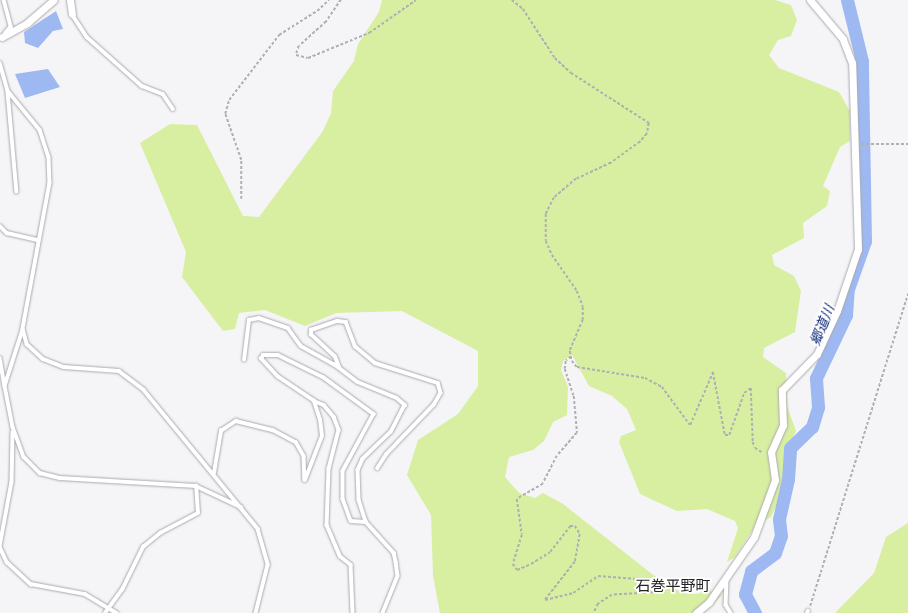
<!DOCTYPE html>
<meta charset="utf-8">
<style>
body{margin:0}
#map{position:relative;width:908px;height:613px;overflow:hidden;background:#f5f5f8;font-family:"PT Sans","Noto Sans JP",sans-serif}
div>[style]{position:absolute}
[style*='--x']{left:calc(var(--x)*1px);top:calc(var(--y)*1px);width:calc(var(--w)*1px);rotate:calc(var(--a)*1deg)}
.green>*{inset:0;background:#d8eea1}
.water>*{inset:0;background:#9eb9f2}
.river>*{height:13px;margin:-6.5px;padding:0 6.5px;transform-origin:6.5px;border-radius:6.5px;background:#9eb9f2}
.path>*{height:1.5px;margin-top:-0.75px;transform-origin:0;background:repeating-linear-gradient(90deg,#b0b0b3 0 3px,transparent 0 5px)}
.roads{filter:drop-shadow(0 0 1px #aaa9ad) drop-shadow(0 0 1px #aaa9ad)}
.lane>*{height:3.5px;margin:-1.75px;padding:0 1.75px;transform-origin:1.75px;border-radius:1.75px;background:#fff}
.street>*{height:7px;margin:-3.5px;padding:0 3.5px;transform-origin:3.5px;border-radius:3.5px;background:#fff}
span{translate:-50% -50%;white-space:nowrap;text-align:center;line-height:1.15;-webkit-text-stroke:3.5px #fff;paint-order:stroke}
.water-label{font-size:14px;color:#102b7a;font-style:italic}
.quarter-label{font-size:15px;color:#232224}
</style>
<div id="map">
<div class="green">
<i style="clip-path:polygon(382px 0,775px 0,791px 5px,797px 20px,791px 36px,778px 40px,769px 55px,779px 68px,839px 92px,850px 111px,850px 141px,840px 147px,823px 186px,830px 191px,827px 206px,803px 223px,804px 238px,772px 255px,774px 265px,794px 276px,801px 291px,795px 332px,764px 348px,763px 357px,786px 373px,787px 406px,796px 431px,787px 453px,780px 498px,771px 517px,755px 526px,735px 557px,727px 562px,738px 528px,735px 521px,707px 509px,677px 511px,640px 494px,619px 442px,621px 436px,636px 430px,627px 409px,612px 396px,589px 386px,572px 355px,563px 361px,561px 370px,568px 387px,567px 415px,553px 422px,544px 441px,533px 450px,509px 457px,505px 477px,519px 493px,535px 498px,543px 493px,563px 504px,652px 574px,682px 593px,696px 594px,710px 590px,722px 595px,704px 613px,440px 613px,433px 576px,431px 515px,407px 475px,418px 440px,458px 414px,478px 386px,478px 351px,402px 311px,336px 313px,305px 326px,265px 310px,239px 313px,235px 329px,223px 331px,182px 277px,186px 252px,140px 143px,170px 124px,197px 125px,243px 216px,259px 217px,323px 131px,331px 113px,333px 91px,354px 61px,358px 44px,379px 12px)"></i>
<i style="clip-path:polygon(908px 523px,908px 613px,835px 613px,874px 573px,886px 537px)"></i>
</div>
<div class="water">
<i style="clip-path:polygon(56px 11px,63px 29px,53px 31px,38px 48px,25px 43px,24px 32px)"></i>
<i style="clip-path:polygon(48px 69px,60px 87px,25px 98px,15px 74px)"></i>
</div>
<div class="river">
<i style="--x:755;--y:613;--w:21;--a:-118"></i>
<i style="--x:745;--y:594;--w:24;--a:-75"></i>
<i style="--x:751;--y:571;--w:30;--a:-37"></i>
<i style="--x:775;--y:553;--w:18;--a:-71"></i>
<i style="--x:781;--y:536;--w:17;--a:-97"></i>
<i style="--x:779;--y:519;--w:41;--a:-77.3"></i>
<i style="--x:788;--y:479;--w:31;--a:-86"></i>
<i style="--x:790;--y:448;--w:30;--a:-44"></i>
<i style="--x:812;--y:427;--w:21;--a:-73"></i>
<i style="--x:818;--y:407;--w:29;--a:-94"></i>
<i style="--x:816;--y:378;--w:70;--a:-64.5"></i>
<i style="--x:846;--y:315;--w:26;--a:-86"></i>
<i style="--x:848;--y:289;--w:51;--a:-70.5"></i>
<i style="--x:865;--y:241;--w:180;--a:-91"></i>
<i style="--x:862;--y:61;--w:63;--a:-103.8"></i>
</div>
<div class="path">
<i style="--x:341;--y:0;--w:27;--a:124"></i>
<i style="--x:326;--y:22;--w:36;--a:138"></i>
<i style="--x:299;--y:46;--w:9;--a:108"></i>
<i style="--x:296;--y:55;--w:12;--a:14"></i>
<i style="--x:308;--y:58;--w:66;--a:-22.3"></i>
<i style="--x:369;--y:33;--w:57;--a:-35.1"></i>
<i style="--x:512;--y:0;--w:14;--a:39"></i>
<i style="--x:523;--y:9;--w:59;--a:56.9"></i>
<i style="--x:555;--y:58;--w:22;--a:43"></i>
<i style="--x:571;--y:73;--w:93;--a:32.7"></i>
<i style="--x:649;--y:123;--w:11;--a:100"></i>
<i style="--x:647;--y:134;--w:11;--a:131"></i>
<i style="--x:640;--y:142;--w:36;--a:144"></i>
<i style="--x:611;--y:163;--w:38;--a:155"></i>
<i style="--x:576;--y:179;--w:29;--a:139"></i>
<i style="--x:554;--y:198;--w:18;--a:117"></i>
<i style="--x:546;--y:214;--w:27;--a:90"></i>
<i style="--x:546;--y:241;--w:15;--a:67"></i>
<i style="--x:552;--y:255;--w:44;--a:55.2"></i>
<i style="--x:577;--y:291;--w:17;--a:69"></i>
<i style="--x:583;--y:307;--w:13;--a:90"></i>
<i style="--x:583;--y:320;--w:34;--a:113"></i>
<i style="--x:570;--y:351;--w:10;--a:79"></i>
<i style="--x:572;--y:361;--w:8;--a:50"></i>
<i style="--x:577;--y:367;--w:69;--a:9.2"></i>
<i style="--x:645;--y:378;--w:19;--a:28"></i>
<i style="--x:662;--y:387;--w:47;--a:53.6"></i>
<i style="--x:690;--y:425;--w:58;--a:-66.5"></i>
<i style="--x:713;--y:372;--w:64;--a:79.2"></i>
<i style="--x:725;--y:435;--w:4;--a:0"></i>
<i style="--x:729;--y:435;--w:45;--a:-70.3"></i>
<i style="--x:744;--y:393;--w:9;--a:-36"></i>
<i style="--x:751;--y:388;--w:54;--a:87.9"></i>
<i style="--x:753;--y:442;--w:6;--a:72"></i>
<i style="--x:755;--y:448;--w:9;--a:32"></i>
<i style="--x:861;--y:144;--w:47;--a:0"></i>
<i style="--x:241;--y:199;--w:39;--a:-90"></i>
<i style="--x:241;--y:160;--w:49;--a:-109.2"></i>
<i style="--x:225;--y:114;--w:15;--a:-74"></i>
<i style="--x:229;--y:100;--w:82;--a:-52.4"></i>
<i style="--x:279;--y:35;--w:45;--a:-32.3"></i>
<i style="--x:317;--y:11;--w:16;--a:-43"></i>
<i style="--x:571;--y:357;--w:6;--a:141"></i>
<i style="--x:566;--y:361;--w:8;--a:97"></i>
<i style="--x:565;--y:369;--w:28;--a:72"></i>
<i style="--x:574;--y:396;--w:37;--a:85"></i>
<i style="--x:577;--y:433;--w:30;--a:131"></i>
<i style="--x:557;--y:456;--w:31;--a:117"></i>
<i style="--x:543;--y:484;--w:30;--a:150"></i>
<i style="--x:517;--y:499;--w:36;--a:82"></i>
<i style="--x:522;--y:535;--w:30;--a:107"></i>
<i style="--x:513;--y:564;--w:7;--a:56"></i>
<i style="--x:517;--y:570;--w:15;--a:-23"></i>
<i style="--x:531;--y:564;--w:22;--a:-32"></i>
<i style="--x:550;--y:552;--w:33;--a:-52"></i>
<i style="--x:570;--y:526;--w:5;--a:0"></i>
<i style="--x:575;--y:526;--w:9;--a:58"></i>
<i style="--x:580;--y:534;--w:28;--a:100"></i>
<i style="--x:575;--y:562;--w:48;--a:128.3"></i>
<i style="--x:545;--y:600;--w:29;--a:-14"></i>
<i style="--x:573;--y:593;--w:30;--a:-34"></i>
<i style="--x:598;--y:576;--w:53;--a:4.3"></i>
<i style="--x:651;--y:580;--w:14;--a:36"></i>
<i style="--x:662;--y:588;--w:11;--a:153"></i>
<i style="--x:652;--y:593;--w:40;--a:177.1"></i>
<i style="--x:612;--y:595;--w:17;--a:147"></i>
<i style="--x:598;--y:604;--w:10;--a:114"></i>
<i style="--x:810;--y:606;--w:327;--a:-72.6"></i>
</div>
<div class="roads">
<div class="lane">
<i style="--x:4;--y:0;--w:28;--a:75"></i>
<i style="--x:11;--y:27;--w:8;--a:130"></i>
<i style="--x:72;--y:14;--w:27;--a:57"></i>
<i style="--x:87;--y:37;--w:74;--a:41.7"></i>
<i style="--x:142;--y:86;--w:22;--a:21"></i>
<i style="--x:163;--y:94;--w:18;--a:56"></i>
<i style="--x:0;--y:63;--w:29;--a:74"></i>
<i style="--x:8;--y:91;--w:50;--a:50.6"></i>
<i style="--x:40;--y:130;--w:28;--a:72"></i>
<i style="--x:49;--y:157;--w:26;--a:88"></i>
<i style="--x:50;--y:183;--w:148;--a:100.5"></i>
<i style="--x:23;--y:329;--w:16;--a:75"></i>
<i style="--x:27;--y:344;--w:22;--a:43"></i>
<i style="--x:43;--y:359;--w:22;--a:21"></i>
<i style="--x:64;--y:367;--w:55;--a:4.2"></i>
<i style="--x:119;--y:371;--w:31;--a:37"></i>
<i style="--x:144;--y:390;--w:180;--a:50.6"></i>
<i style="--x:258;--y:529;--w:37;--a:74"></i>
<i style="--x:268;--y:565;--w:49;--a:104"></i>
<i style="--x:8;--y:92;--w:100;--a:84.9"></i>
<i style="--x:0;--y:226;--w:10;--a:45"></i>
<i style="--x:7;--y:233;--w:32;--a:13"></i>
<i style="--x:23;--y:330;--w:59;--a:107.8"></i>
<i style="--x:5;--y:386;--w:42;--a:79"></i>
<i style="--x:13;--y:427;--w:32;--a:70"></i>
<i style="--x:24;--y:457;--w:23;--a:45"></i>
<i style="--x:40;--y:473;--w:21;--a:14"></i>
<i style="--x:60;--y:478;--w:136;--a:3.4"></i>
<i style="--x:196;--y:486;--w:50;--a:25"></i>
<i style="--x:0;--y:358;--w:27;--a:80"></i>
<i style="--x:244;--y:360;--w:40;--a:-82.9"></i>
<i style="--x:249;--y:320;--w:10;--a:-11"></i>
<i style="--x:259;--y:318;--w:31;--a:19"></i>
<i style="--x:288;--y:328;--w:22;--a:54"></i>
<i style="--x:301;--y:346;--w:38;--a:29"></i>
<i style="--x:334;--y:364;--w:30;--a:37"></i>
<i style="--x:358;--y:382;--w:42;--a:22.3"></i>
<i style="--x:397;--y:398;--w:11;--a:41"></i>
<i style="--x:405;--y:405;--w:30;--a:117"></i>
<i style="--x:391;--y:432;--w:39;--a:136"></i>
<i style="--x:363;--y:459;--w:12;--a:114"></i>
<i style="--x:358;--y:470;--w:30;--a:88"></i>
<i style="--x:359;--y:500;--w:23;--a:72"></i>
<i style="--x:366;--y:522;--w:42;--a:47.9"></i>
<i style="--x:394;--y:553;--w:9;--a:77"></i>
<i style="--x:396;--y:562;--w:14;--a:82"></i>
<i style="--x:398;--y:576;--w:40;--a:112"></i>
<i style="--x:339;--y:367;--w:11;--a:-112"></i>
<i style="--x:335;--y:357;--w:33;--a:-137"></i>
<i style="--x:311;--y:335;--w:5;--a:-90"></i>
<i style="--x:311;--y:330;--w:28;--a:-19"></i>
<i style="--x:337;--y:321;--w:9;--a:6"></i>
<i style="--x:346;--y:322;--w:26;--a:69"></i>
<i style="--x:355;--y:346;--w:26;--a:40"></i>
<i style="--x:375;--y:363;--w:66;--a:17.6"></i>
<i style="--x:438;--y:383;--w:10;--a:73"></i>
<i style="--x:441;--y:393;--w:14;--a:120"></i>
<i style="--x:434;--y:405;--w:68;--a:133.8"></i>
<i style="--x:387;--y:454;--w:17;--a:123"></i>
<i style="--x:314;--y:401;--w:11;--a:22"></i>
<i style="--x:324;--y:405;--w:16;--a:50"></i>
<i style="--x:334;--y:417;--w:14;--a:69"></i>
<i style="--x:339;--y:430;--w:40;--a:104.4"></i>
<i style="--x:329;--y:469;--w:56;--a:92"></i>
<i style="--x:327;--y:525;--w:34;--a:67"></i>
<i style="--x:340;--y:556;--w:14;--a:39"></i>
<i style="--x:351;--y:565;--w:48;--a:87.6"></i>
<i style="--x:13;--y:432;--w:50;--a:91.1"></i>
<i style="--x:12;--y:482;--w:66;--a:100.5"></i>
<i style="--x:0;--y:547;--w:17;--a:65"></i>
<i style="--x:7;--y:562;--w:33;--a:43"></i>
<i style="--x:31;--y:584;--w:55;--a:10.5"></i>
<i style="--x:85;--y:594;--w:37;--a:31"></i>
<i style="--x:214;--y:473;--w:43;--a:-80.5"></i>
<i style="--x:221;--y:431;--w:18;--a:-34"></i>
<i style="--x:236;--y:421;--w:38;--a:14"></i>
<i style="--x:273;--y:430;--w:26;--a:28"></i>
<i style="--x:296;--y:442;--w:16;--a:60"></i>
<i style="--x:304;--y:456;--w:24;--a:88"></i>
<i style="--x:305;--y:480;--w:47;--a:-68.9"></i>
<i style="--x:322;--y:436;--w:16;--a:-97"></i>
<i style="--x:320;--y:420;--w:20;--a:-108"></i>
<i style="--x:314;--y:401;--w:43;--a:-146.3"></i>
<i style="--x:278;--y:377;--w:25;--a:-133"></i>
<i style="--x:261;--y:359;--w:4;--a:-63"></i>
<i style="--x:263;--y:355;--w:15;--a:0"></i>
<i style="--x:278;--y:355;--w:50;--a:26.1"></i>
<i style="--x:323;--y:377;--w:63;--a:36"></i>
<i style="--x:374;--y:414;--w:65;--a:118.5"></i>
<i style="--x:343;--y:471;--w:28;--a:90"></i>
<i style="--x:343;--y:499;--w:23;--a:70"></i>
<i style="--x:351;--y:521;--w:15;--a:4"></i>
<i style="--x:727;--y:578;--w:27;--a:92"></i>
<i style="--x:726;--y:605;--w:9;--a:58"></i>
<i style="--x:105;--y:613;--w:29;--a:-54"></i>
<i style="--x:122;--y:590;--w:48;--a:-64"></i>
<i style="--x:143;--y:547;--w:22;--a:-39"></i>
<i style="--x:160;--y:533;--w:43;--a:-27.8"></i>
<i style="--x:198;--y:513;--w:27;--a:-94"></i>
<i style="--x:807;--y:613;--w:2;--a:-63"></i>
</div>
<div class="street">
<i style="--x:70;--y:0;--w:14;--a:82"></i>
<i style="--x:2;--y:37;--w:29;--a:-29"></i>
<i style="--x:27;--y:23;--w:35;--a:-41"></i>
<i style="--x:696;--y:613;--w:17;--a:-40"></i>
<i style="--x:709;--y:602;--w:79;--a:-55.3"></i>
<i style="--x:754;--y:537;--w:61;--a:-69.8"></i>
<i style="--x:775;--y:480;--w:28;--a:-98"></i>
<i style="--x:771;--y:452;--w:30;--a:-66"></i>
<i style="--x:783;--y:425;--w:35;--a:-92"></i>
<i style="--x:782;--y:390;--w:50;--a:-45.8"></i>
<i style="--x:817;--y:354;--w:47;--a:-65.1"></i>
<i style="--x:837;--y:311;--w:65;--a:-71.3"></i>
<i style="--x:858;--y:249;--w:186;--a:-91.8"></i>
<i style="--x:852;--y:63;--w:26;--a:-111"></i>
<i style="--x:843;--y:39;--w:51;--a:-130.2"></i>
</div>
</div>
<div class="water-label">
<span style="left:822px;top:325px;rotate:-68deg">郷道川</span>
</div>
<div class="quarter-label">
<span style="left:673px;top:586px">石巻平野町</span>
</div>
</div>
